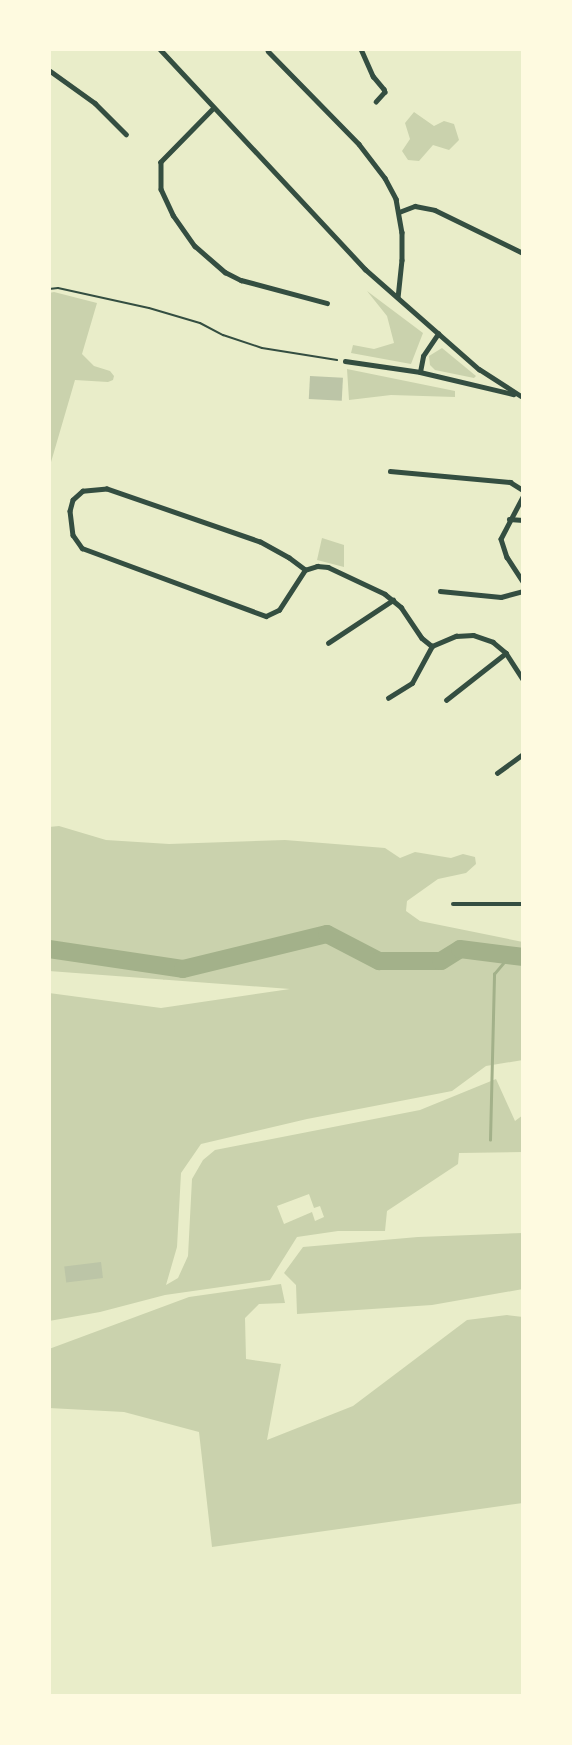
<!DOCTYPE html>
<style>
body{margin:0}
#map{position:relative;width:572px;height:1745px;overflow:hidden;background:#e9edc9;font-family:Georgia,serif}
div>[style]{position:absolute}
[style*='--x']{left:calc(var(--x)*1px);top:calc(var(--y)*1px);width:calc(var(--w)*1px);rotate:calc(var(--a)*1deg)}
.green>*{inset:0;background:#cad2ad}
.stream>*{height:2.5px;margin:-1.25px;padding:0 1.25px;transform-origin:1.25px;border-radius:1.25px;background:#a3b18a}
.river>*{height:18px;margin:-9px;padding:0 9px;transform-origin:9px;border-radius:9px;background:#a3b18a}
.building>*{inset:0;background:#bcc5a7;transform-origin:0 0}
.path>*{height:2px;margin:-1px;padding:0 1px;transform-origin:1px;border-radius:1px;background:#344e41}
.minor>*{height:4.5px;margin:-2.25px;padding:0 2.25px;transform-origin:2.25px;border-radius:2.25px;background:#344e41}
span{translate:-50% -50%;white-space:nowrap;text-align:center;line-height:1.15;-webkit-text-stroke:7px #fefae0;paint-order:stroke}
.frame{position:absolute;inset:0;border:51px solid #fefae0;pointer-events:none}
</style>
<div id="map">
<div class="green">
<i style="clip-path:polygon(414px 112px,434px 126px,444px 121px,454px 124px,459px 140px,449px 150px,433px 145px,419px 161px,408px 160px,402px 151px,410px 139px,405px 123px)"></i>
<i style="clip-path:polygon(367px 291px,423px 333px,411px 364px,351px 353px,353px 345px,374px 349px,394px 343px,387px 316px)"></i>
<i style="clip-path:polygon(54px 292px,97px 303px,82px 354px,94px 366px,110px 371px,114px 376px,113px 380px,108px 382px,75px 380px,49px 469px,49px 293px)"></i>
<i style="clip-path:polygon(442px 348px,476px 376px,474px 378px,435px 370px,430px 365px,429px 356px)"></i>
<i style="clip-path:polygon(347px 369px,455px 391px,455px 397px,391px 395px,349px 400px)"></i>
<i style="clip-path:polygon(322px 538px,344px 545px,344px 567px,317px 560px)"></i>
<i style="clip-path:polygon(evenodd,59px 826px,106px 840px,169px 844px,285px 840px,385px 848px,400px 858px,415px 852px,451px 858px,463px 854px,475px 857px,476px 864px,466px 873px,438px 879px,407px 901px,406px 911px,420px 921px,523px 942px,523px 1060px,486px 1066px,452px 1091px,307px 1119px,201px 1144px,181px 1173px,177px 1247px,166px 1285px,178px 1278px,188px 1256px,192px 1179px,203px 1160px,215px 1150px,420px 1110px,496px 1079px,515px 1121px,523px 1115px,523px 1152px,459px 1153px,458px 1164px,387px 1211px,385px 1231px,338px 1231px,297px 1237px,270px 1280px,165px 1295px,100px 1312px,49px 1321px,49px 993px,161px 1008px,290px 989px,49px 971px,49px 827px,59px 826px,309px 1194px,314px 1208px,320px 1206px,324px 1217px,315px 1221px,312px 1212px,284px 1224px,277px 1206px,309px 1194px)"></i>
<i style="clip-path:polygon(523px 1233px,523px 1289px,432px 1305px,297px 1314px,296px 1285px,284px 1273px,303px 1247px,418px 1237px)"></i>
<i style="clip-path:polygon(281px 1284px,285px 1303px,259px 1304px,245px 1318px,246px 1359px,281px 1364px,267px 1440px,353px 1406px,467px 1320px,507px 1315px,523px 1317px,523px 1503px,212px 1547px,199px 1432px,124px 1412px,49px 1408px,49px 1349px,189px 1297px)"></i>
</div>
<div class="stream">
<i style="--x:490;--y:1140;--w:166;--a:-88.6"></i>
<i style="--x:494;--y:974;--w:25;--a:-50"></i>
</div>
<div class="river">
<i style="--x:49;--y:949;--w:135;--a:8.5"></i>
<i style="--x:183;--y:969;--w:148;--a:-13.7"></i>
<i style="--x:327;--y:934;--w:59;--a:27.4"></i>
<i style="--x:379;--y:961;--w:62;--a:0"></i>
<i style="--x:441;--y:961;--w:22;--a:-32"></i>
<i style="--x:460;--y:949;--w:64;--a:7.2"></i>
</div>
<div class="building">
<i style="left:310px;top:376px;width:33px;height:23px;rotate:3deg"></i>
<i style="left:101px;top:1262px;width:16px;height:37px;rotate:83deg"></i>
</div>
<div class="path">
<i style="--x:49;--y:289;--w:9;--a:-6"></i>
<i style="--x:58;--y:288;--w:93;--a:12.4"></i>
<i style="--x:149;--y:308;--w:53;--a:16.4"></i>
<i style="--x:200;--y:323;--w:26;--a:28"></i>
<i style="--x:223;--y:335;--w:41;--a:18.4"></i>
<i style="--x:262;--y:348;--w:76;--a:9.1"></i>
</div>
<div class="minor">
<i style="--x:160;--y:49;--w:301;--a:47"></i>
<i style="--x:365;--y:269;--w:152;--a:41.3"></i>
<i style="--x:479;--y:369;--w:50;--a:32.7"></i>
<i style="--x:361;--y:49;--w:30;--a:66"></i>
<i style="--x:373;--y:76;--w:17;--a:50"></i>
<i style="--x:384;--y:89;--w:3;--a:72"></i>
<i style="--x:385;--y:92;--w:13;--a:132"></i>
<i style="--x:268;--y:51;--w:130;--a:45.6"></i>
<i style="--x:359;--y:144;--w:43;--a:52.6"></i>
<i style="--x:385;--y:178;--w:24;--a:62"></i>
<i style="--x:396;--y:199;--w:34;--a:80"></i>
<i style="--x:402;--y:232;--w:28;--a:90"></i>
<i style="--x:402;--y:260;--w:37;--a:96"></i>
<i style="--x:49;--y:70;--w:57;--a:35.7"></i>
<i style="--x:95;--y:103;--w:44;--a:45"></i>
<i style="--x:214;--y:108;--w:76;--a:134.5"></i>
<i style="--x:161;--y:162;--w:27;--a:90"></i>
<i style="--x:161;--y:189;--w:29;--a:65"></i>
<i style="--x:173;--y:215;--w:38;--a:55"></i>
<i style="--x:195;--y:246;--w:40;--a:41"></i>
<i style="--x:225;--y:272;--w:18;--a:27"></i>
<i style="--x:241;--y:280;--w:89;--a:15"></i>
<i style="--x:399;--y:212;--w:17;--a:-21"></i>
<i style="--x:415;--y:206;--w:20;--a:11"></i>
<i style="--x:435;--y:210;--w:98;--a:26"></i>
<i style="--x:345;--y:361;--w:76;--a:8.3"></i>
<i style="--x:420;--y:372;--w:96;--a:13.3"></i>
<i style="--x:420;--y:372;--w:16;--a:-79"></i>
<i style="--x:423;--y:356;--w:27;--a:-56"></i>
<i style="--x:390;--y:471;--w:121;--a:5.2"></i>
<i style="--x:510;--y:482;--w:15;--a:32"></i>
<i style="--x:523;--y:497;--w:47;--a:117.6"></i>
<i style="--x:501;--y:539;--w:19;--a:72"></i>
<i style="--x:507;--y:557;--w:30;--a:57"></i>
<i style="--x:509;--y:519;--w:14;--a:4"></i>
<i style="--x:305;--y:570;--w:20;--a:-143"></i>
<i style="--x:289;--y:558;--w:33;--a:-151"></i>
<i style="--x:260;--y:542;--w:162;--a:-160.9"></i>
<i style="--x:107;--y:489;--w:24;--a:175"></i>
<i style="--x:83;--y:491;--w:13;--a:138"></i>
<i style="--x:73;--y:500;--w:11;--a:105"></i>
<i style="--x:70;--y:511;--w:24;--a:83"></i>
<i style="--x:73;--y:535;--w:16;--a:55"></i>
<i style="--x:82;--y:548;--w:196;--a:20.3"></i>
<i style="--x:266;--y:616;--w:14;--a:-25"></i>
<i style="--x:279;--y:610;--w:48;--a:-57"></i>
<i style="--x:305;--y:570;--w:13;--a:-18"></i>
<i style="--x:317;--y:566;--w:11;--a:5"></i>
<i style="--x:328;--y:567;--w:63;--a:25.3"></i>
<i style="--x:385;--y:594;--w:21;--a:39"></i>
<i style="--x:401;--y:607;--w:37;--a:56"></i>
<i style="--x:422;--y:638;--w:13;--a:39"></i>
<i style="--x:432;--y:646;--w:26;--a:-23"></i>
<i style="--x:456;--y:636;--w:17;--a:-3"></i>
<i style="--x:473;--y:635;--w:21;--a:19"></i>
<i style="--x:493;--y:642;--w:17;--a:40"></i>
<i style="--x:506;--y:653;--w:31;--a:57"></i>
<i style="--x:440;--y:591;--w:61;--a:5.6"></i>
<i style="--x:501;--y:597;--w:23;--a:-15"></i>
<i style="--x:328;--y:643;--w:78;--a:-33.5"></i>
<i style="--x:388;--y:698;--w:28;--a:-32"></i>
<i style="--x:412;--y:683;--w:42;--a:-61.6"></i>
<i style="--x:446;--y:700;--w:76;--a:-38.1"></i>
<i style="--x:497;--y:773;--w:32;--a:-36"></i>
<i style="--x:453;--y:904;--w:70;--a:0"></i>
</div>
<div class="frame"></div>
</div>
